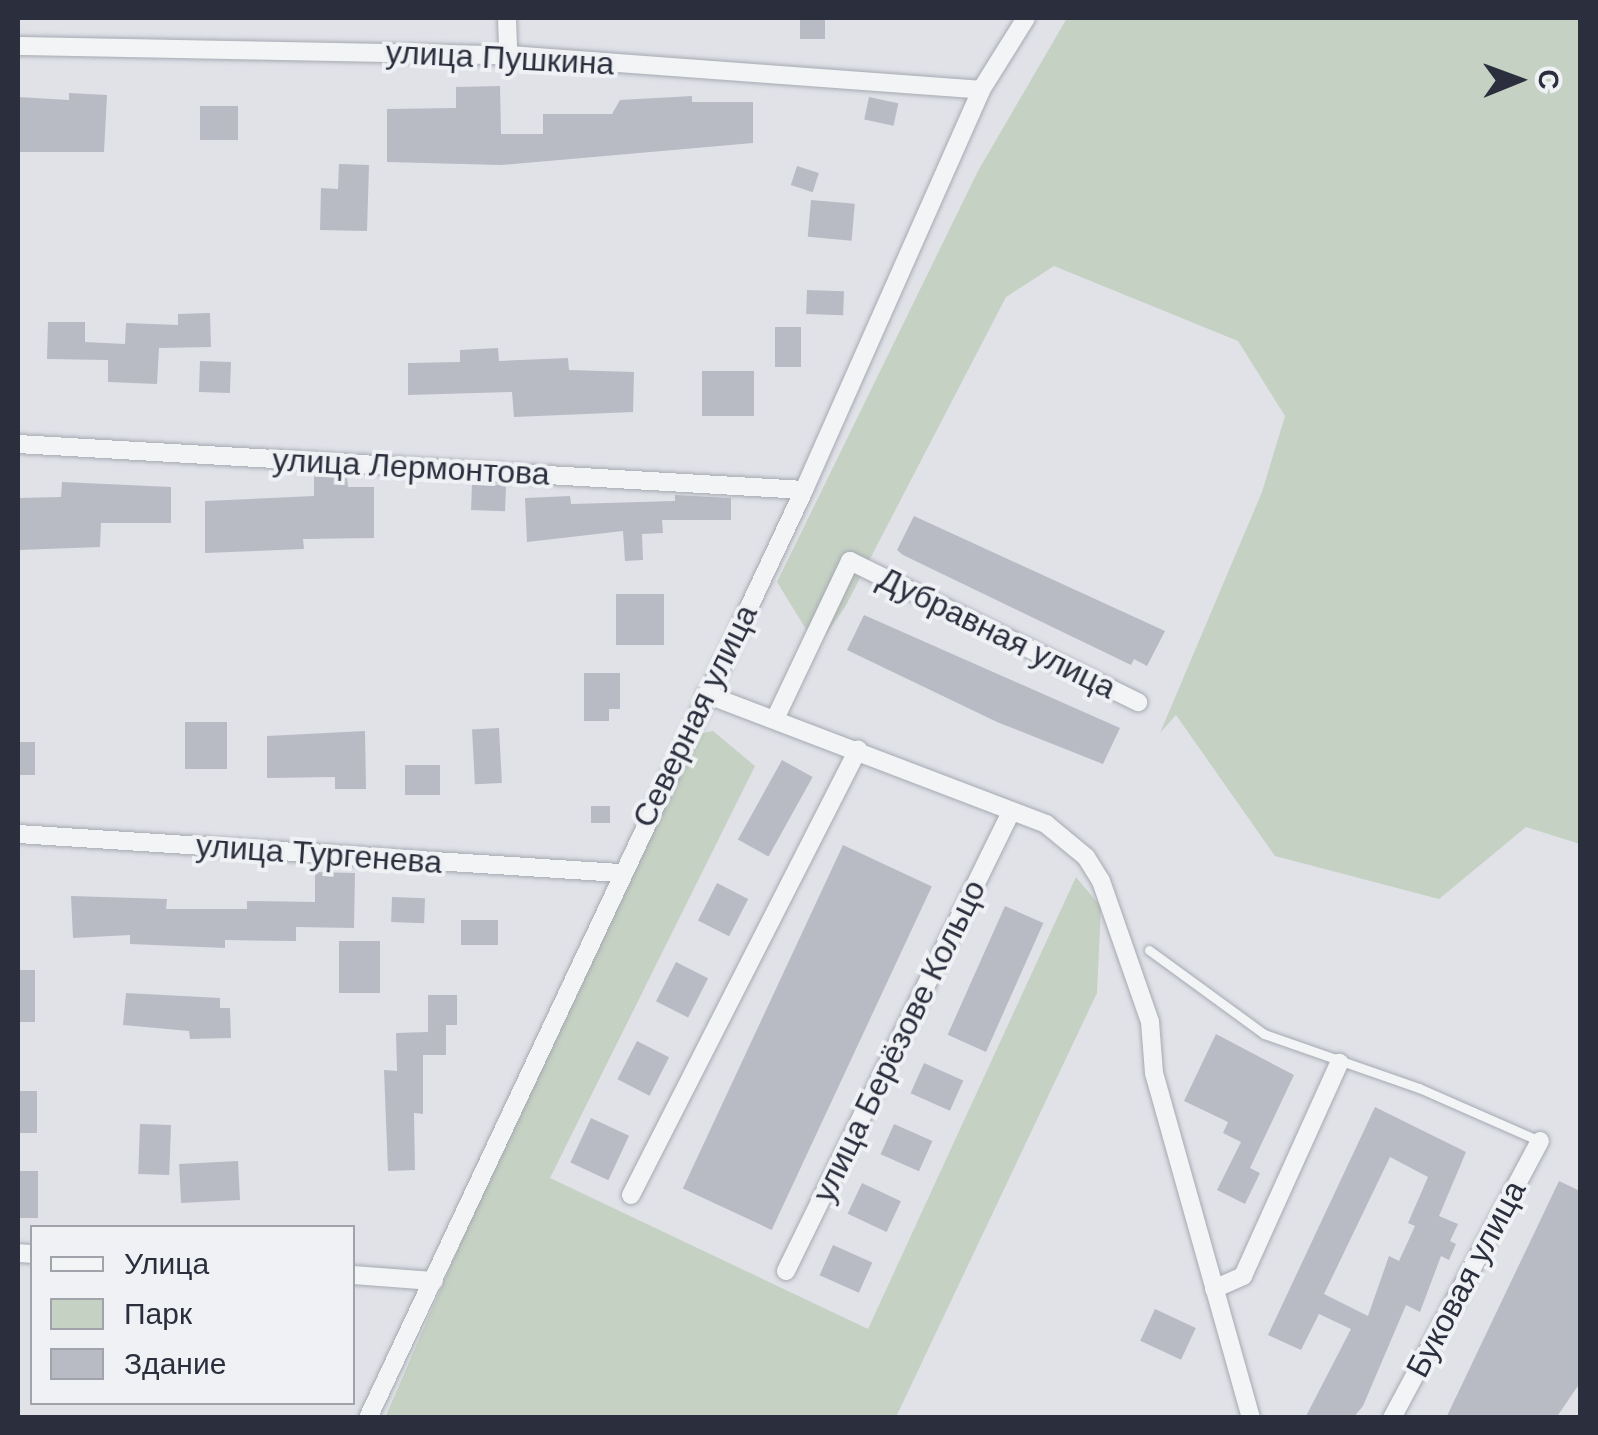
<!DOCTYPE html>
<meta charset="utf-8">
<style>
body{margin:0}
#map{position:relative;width:1598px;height:1435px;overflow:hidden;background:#e0e2e8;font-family:Arial,sans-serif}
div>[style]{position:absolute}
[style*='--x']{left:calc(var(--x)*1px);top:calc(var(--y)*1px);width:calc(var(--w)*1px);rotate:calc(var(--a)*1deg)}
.green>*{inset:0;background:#c5d1c3}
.building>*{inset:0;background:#b8bbc4;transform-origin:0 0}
.roads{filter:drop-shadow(0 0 2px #a6a9b1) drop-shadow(0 0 2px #a6a9b1)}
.service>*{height:9px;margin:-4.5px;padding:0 4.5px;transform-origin:4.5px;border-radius:4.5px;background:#f3f4f6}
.minor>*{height:18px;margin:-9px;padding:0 9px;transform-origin:9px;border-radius:9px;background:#f3f4f6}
span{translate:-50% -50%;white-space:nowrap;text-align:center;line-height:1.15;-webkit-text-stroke:8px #f0f1f5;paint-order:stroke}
.street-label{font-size:32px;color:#2b2f3d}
.frame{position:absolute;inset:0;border:20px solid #2b2f3d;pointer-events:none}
.legend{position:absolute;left:30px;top:1225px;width:325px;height:180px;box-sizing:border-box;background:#f0f1f5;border:2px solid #a1a3ab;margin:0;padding:12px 18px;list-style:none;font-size:30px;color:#2b2f3d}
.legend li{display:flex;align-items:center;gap:20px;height:50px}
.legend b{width:50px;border:2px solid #a1a3ab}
.north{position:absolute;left:1468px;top:30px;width:100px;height:100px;-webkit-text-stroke:8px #f0f1f5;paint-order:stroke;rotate:89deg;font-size:28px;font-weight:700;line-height:40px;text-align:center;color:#2b2f3d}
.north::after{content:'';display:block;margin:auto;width:35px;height:45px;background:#2b2f3d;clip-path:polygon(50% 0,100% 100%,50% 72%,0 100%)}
</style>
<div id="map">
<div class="green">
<i style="clip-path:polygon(1067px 18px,1580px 18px,1580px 844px,1526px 827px,1439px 899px,1275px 856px,1176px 715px,1160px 733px,1262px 492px,1285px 416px,1238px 341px,1054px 266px,1006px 297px,845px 607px,817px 647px,777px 582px,978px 171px)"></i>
<i style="clip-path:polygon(713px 731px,755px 766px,550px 1178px,868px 1329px,1076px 877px,1101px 907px,1097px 993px,896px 1417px,385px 1418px,620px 873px,693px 735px)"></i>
</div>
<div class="building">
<i style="left:800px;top:18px;width:25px;height:21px"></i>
<i style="clip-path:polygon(500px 86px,501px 134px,543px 134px,543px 114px,612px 114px,620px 100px,692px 96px,692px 102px,753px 102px,753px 143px,501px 165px,387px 162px,387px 109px,456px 108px,456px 87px)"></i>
<i style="clip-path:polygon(69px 93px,107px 95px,104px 152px,18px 152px,18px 97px,69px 100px)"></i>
<i style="left:869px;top:97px;width:30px;height:23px;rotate:12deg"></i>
<i style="left:200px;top:106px;width:38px;height:34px"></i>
<i style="clip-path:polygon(339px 164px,369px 165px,367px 231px,320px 230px,321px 188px,338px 189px)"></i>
<i style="left:797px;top:166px;width:23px;height:20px;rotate:18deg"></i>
<i style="left:811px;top:200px;width:44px;height:37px;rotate:5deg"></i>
<i style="left:807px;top:290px;width:37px;height:24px;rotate:2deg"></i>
<i style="clip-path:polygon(210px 313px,211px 347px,159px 348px,157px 384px,108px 382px,108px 360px,47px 359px,48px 322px,85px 322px,85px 342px,125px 344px,126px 323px,178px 325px,178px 314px)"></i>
<i style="left:775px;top:327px;width:26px;height:40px"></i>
<i style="clip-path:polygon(498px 348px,499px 361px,568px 358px,569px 370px,634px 372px,633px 412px,514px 417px,512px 392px,408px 395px,408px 363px,460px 362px,460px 350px)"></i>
<i style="left:200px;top:361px;width:31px;height:31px;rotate:2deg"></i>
<i style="left:702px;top:371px;width:52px;height:45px"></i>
<i style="clip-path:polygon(314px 474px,347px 476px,348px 487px,374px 487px,374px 538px,303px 539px,304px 549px,205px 553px,205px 501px,314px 496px)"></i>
<i style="clip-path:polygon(62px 482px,171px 487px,171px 523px,101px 523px,100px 547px,18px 550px,18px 498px,61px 497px)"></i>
<i style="left:472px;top:484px;width:34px;height:26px;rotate:2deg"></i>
<i style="clip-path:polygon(675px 495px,731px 498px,731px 520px,662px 520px,663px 533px,642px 534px,643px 560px,625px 561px,623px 531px,527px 542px,525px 498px,570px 496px,571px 504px,675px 501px)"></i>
<i style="clip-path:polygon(914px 516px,1165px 631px,1147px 666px,1134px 659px,1131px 665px,903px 555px,897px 550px)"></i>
<i style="left:616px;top:594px;width:48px;height:51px"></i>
<i style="clip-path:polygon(864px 615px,1120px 728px,1103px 764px,997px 722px,847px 650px)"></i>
<i style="clip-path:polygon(584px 673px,620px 673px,620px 709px,609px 709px,609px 721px,584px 721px)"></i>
<i style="left:185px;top:722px;width:42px;height:47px"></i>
<i style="left:499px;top:728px;width:55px;height:27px;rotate:87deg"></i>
<i style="clip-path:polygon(365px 731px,366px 789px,335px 789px,335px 777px,267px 778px,267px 736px)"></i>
<i style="left:18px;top:742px;width:17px;height:33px"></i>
<i style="left:782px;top:760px;width:35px;height:91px;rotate:29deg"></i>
<i style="left:405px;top:765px;width:35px;height:30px"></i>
<i style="left:610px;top:806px;width:17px;height:19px;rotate:90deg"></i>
<i style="left:843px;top:845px;width:98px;height:379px;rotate:25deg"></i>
<i style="clip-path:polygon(315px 872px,355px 873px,354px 928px,296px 927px,296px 941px,225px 940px,225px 948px,130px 944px,130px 935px,73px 938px,71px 896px,167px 899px,166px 909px,247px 909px,247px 901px,315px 902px)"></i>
<i style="left:717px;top:883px;width:35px;height:42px;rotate:27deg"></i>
<i style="left:392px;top:897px;width:33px;height:25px;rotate:2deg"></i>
<i style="left:1005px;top:906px;width:42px;height:141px;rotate:24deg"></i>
<i style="left:461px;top:920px;width:37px;height:25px"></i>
<i style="left:339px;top:941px;width:41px;height:52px"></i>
<i style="left:676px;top:962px;width:36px;height:44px;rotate:27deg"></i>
<i style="left:18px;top:970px;width:17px;height:52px"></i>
<i style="clip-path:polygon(126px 993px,220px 998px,220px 1008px,230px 1008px,231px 1038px,190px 1039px,189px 1031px,123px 1025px)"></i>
<i style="clip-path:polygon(428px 995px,457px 995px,457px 1025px,446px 1025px,446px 1055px,423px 1055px,423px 1114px,414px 1113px,415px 1170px,388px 1171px,384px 1070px,397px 1071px,396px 1033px,428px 1032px)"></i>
<i style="clip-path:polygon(1216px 1034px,1294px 1075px,1250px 1168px,1260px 1173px,1245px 1204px,1217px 1190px,1241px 1142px,1223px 1133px,1228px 1122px,1184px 1101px)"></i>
<i style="left:637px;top:1041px;width:36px;height:43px;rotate:27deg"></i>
<i style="left:924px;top:1063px;width:43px;height:33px;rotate:24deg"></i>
<i style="left:18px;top:1091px;width:19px;height:42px"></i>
<i style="clip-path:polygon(evenodd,1375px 1107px,1466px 1152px,1439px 1216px,1458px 1224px,1450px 1241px,1456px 1244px,1449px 1260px,1441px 1256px,1420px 1312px,1406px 1305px,1363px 1406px,1353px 1418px,1305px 1418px,1351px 1329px,1319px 1314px,1301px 1350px,1268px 1335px,1375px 1107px,1390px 1157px,1428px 1177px,1408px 1223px,1415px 1226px,1399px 1261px,1389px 1256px,1368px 1316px,1324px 1294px,1390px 1157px)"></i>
<i style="left:591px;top:1118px;width:42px;height:49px;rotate:25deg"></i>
<i style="left:140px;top:1124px;width:31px;height:50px;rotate:2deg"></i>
<i style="left:894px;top:1124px;width:42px;height:33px;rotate:24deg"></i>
<i style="left:238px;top:1161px;width:39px;height:59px;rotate:87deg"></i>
<i style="left:18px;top:1171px;width:20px;height:47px"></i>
<i style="clip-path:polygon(1559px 1181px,1580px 1191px,1580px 1383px,1556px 1418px,1446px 1418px)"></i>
<i style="left:862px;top:1183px;width:43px;height:34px;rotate:25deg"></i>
<i style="left:833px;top:1245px;width:43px;height:33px;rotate:24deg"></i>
<i style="left:1155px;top:1309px;width:45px;height:35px;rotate:25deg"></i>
</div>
<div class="roads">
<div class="service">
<i style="--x:1149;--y:950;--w:142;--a:36.1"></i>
<i style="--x:1264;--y:1034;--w:164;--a:19.2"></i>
<i style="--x:1419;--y:1088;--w:132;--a:23.7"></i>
</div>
<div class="minor">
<i style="--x:507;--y:18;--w:37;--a:88"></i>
<i style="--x:18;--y:46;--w:490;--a:1.1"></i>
<i style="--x:508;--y:55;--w:474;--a:4.2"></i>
<i style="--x:18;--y:444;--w:787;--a:3.35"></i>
<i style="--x:706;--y:694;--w:364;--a:20.9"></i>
<i style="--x:1046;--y:824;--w:52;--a:39.5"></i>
<i style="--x:1086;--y:857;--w:28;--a:58"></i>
<i style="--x:1101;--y:881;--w:149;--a:70.8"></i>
<i style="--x:1150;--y:1022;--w:51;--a:85.5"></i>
<i style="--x:1154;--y:1073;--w:358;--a:74.3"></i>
<i style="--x:775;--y:719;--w:175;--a:-64.6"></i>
<i style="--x:850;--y:561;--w:321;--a:26.1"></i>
<i style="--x:18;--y:834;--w:603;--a:3.71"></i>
<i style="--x:631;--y:1195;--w:500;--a:-63"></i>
<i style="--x:18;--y:1253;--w:14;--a:4"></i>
<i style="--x:786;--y:1271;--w:511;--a:-63.89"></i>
<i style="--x:352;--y:1275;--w:82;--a:4.2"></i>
<i style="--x:1214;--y:1289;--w:32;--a:-24"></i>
<i style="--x:1243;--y:1276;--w:234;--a:-65.7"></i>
<i style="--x:368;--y:1418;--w:1025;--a:-64.83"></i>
<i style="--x:804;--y:490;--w:437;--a:-66.1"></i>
<i style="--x:981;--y:90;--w:85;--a:-58"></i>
<i style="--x:1392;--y:1418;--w:314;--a:-61.9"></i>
</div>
</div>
<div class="street-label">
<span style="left:500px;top:58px;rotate:3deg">улица Пушкина</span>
<span style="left:411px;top:467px;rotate:3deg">улица Лермонтова</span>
<span style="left:997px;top:633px;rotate:26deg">Дубравная улица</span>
<span style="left:695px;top:716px;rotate:-64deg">Северная улица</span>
<span style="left:319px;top:854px;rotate:4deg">улица Тургенева</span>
<span style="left:899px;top:1041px;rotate:-64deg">улица Берёзове Кольцо</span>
<span style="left:1466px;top:1279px;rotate:-62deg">Буковая улица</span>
</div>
<div class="frame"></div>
<ul class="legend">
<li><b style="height:12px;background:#f3f4f6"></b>Улица</li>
<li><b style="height:28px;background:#c5d1c3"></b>Парк</li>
<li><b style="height:28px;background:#b8bbc4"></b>Здание</li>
</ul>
<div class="north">С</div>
</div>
